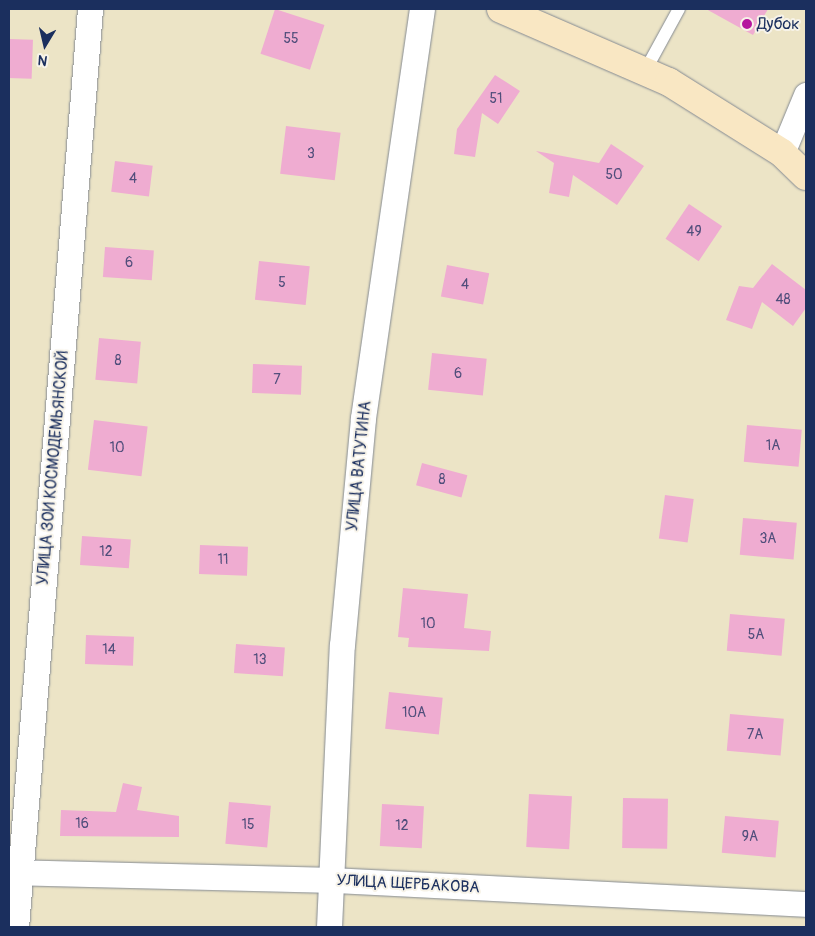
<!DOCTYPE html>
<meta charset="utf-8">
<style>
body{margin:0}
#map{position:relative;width:815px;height:936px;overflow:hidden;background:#ece4c6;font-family:Pangolin,sans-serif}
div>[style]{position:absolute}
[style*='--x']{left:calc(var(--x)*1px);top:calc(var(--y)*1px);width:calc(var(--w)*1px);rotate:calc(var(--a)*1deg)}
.building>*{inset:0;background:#efacd1;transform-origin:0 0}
.roads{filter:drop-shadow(0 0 1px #848a92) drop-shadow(0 0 1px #848a92)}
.lane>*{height:12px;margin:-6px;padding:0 6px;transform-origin:6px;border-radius:6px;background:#fff}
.street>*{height:25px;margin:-12.5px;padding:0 12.5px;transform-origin:12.5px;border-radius:12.5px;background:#fff}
.secondary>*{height:28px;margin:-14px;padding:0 14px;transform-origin:14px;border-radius:14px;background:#f9e7c3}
.dots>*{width:14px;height:14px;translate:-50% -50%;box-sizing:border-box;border:2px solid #f7f3e8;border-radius:50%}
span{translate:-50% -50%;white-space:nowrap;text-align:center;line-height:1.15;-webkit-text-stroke:4px #f7f3e8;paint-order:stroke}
.number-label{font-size:14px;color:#504e7b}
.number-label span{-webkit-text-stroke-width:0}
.poi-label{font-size:16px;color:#1b2f5e}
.left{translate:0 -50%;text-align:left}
.street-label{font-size:16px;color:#1b2f5e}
.frame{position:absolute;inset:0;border:10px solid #1b2f5e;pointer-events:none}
.north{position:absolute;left:20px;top:20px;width:50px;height:50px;-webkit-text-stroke:4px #f7f3e8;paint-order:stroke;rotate:189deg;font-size:14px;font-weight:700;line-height:20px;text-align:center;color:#1b2f5e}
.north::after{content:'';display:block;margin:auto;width:18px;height:22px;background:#1b2f5e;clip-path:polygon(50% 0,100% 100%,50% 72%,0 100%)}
</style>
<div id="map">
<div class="building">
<i style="left:275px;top:9px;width:52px;height:47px;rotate:18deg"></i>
<i style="clip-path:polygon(706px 9px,768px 9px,753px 35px)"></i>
<i style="left:9px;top:39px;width:24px;height:39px;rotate:2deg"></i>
<i style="clip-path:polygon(495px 75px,520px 91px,498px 124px,482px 113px,475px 157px,454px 154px,457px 129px)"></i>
<i style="left:286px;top:126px;width:55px;height:48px;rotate:7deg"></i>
<i style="clip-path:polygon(611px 144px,644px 166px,617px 205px,573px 175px,569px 197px,549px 193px,554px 163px,536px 151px,599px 163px)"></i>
<i style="left:115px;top:161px;width:38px;height:31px;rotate:7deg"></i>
<i style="left:689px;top:204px;width:40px;height:42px;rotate:34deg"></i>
<i style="left:105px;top:247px;width:49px;height:30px;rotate:4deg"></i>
<i style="left:259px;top:261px;width:51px;height:39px;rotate:6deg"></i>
<i style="clip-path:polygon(772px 264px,806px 290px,806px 308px,793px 326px,762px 302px,752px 329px,726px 320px,739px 286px,753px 288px)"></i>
<i style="left:447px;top:265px;width:43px;height:32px;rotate:11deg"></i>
<i style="left:99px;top:338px;width:42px;height:42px;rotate:5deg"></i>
<i style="left:432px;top:353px;width:55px;height:37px;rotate:6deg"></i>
<i style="left:253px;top:364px;width:49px;height:29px;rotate:2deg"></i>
<i style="left:94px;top:420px;width:54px;height:50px;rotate:7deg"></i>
<i style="left:747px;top:425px;width:55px;height:37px;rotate:5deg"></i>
<i style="left:422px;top:463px;width:47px;height:23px;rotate:15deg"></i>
<i style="left:665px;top:495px;width:29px;height:44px;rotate:8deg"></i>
<i style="left:743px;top:518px;width:54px;height:37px;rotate:5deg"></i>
<i style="left:82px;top:536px;width:49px;height:29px;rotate:4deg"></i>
<i style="left:200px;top:545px;width:48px;height:29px;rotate:2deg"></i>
<i style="clip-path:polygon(403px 588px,468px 594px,464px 628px,491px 631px,489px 651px,408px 647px,409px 638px,398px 637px)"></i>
<i style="left:730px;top:614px;width:55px;height:37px;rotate:5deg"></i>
<i style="left:86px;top:635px;width:48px;height:29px;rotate:2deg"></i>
<i style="left:236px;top:644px;width:49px;height:29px;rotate:4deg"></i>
<i style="left:389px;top:692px;width:54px;height:37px;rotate:6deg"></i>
<i style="left:730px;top:714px;width:54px;height:37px;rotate:5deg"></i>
<i style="clip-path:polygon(123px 783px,142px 787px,137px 810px,179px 816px,179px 837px,60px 836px,61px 810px,116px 812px)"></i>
<i style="left:529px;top:794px;width:43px;height:53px;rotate:3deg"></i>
<i style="left:623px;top:798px;width:45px;height:50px;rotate:1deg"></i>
<i style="left:229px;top:802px;width:42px;height:42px;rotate:5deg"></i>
<i style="left:382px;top:804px;width:42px;height:42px;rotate:3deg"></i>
<i style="left:725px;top:816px;width:54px;height:37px;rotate:5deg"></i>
</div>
<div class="roads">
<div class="lane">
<i style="--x:645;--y:71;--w:71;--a:-61.3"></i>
</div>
<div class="street">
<i style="--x:782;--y:153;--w:63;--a:-67.5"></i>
<i style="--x:9;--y:872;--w:324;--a:1.4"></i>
<i style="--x:333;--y:880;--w:474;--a:2.9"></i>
<i style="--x:16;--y:927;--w:921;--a:-85.39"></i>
<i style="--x:329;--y:927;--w:282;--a:-87.4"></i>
<i style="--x:342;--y:645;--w:228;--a:-84.7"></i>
<i style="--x:363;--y:418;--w:413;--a:-81.8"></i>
</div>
<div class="secondary">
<i style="--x:501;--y:9;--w:183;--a:23.5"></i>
<i style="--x:669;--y:82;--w:133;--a:32.1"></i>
<i style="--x:782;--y:153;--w:33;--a:44"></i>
</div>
</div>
<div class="dots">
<i style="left:747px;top:24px;background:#b5179e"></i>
</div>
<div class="number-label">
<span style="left:291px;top:39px">55</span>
<span style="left:496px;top:99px">51</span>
<span style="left:311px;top:154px">3</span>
<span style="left:614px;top:175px">50</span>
<span style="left:133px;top:179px">4</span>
<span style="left:694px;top:232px">49</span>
<span style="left:129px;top:263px">6</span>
<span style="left:282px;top:283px">5</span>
<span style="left:465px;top:285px">4</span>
<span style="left:783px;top:300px">48</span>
<span style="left:118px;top:361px">8</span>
<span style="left:458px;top:374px">6</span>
<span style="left:277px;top:380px">7</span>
<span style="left:773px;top:446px">1А</span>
<span style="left:117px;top:448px">10</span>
<span style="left:442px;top:480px">8</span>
<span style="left:768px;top:539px">3А</span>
<span style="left:106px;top:552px">12</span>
<span style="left:223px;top:560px">11</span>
<span style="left:428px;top:624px">10</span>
<span style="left:756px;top:635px">5А</span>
<span style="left:109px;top:650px">14</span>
<span style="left:260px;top:660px">13</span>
<span style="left:414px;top:713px">10А</span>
<span style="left:755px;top:735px">7А</span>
<span style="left:82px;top:824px">16</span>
<span style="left:248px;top:825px">15</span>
<span style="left:402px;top:826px">12</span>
<span style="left:750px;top:837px">9А</span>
</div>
<div class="poi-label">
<span class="left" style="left:757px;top:24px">Дубок</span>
</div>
<div class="street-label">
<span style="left:359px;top:466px;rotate:-84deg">УЛИЦА ВАТУТИНА</span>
<span style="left:53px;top:468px;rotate:-85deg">УЛИЦА ЗОИ КОСМОДЕМЬЯНСКОЙ</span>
<span style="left:408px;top:884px;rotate:3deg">УЛИЦА ЩЕРБАКОВА</span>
</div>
<div class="frame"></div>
<div class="north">N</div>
</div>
